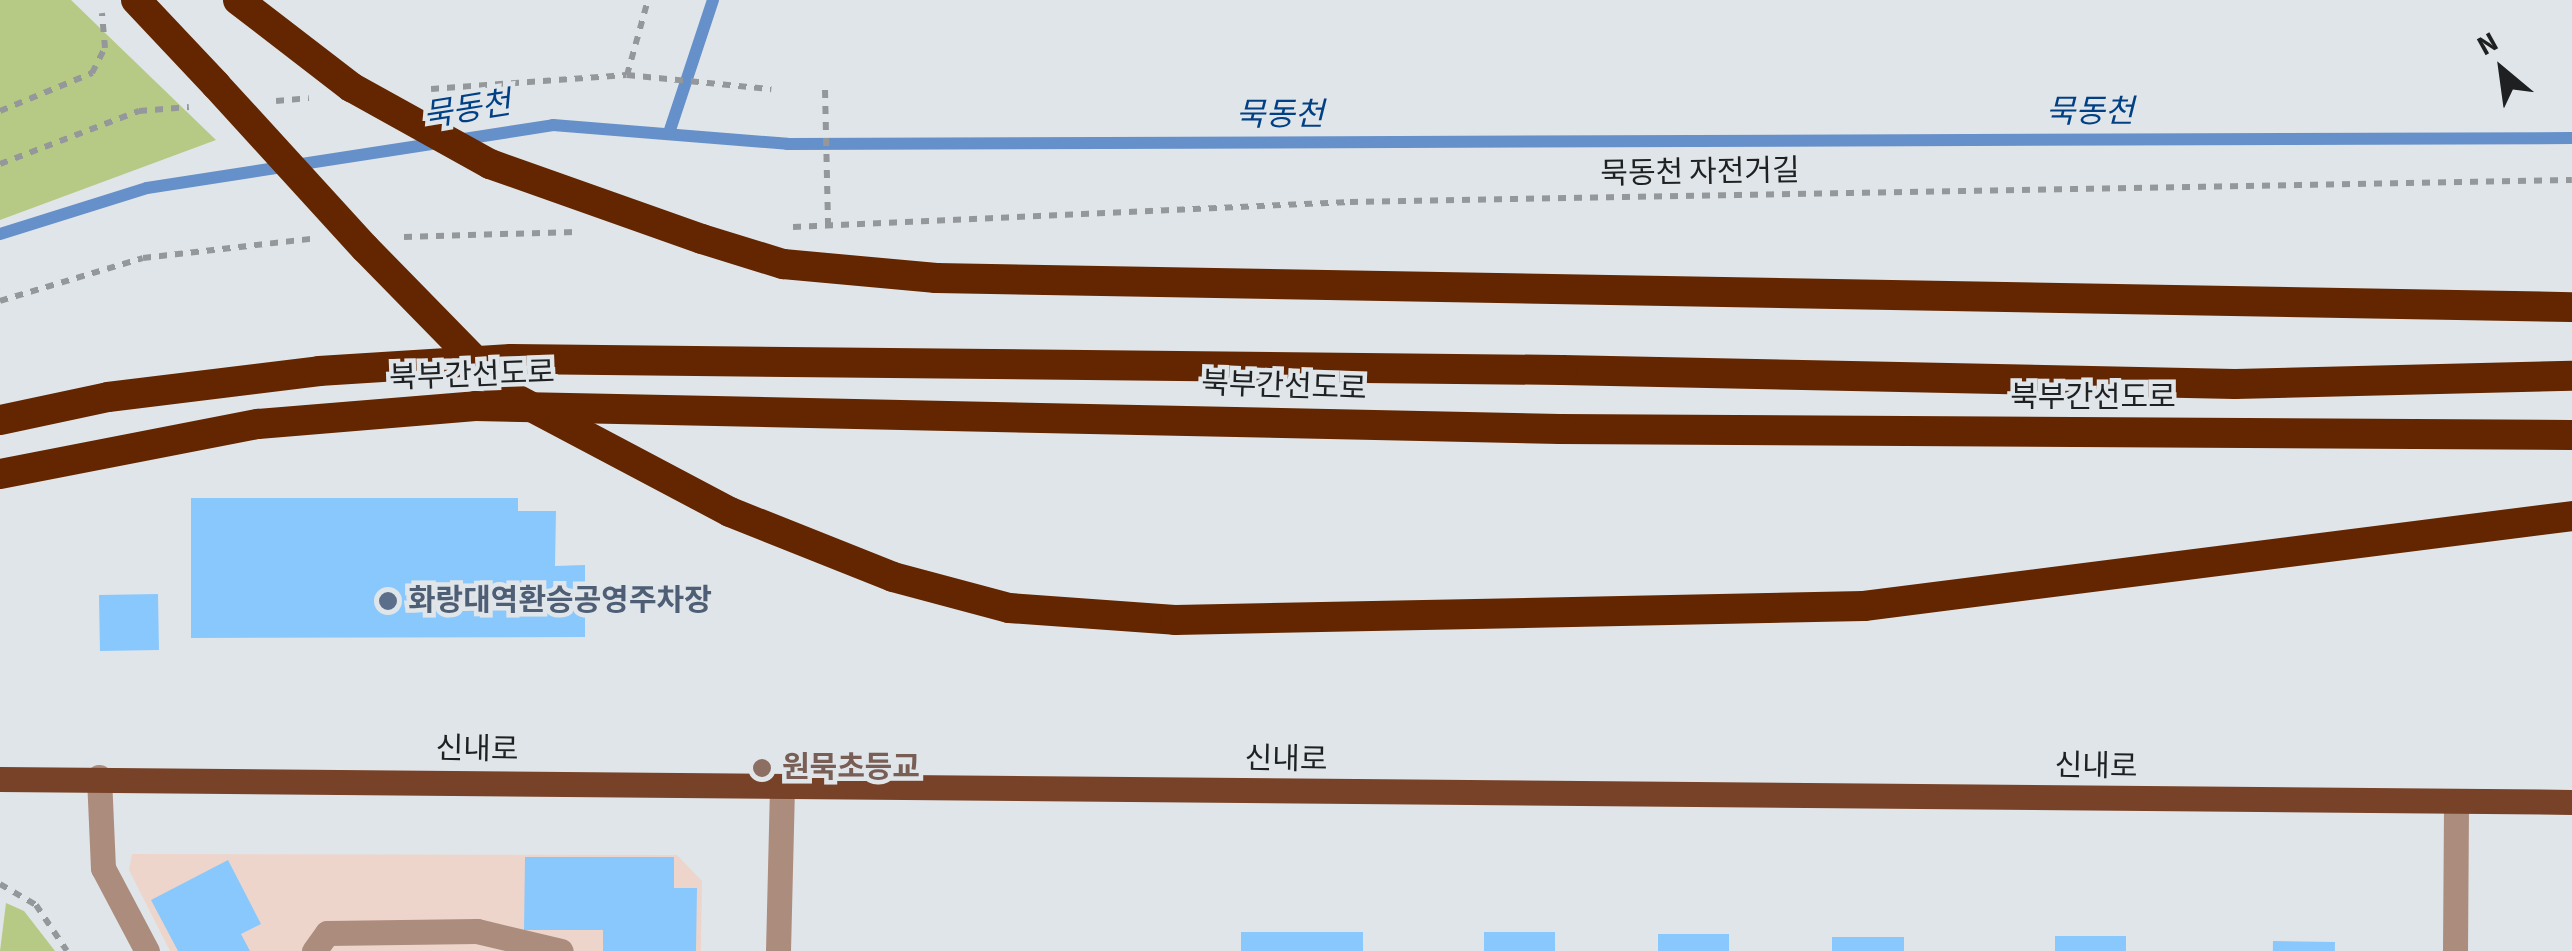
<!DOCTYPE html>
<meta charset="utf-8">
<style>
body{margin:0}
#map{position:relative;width:2572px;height:951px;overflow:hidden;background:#e0e5e9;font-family:"Source Sans 3","Noto Sans KR",sans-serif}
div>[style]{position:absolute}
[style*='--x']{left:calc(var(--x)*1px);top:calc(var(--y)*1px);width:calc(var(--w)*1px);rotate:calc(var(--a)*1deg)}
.industrial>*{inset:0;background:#edd5cc}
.green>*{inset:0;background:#b7ca85}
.stream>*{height:12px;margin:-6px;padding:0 6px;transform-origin:6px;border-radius:6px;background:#6590ca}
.building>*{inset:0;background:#89c8fd;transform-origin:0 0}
.path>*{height:6px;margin-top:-3px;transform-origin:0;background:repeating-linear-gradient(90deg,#94989b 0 8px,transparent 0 16px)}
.minor>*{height:25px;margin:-12.5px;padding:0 12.5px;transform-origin:12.5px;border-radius:12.5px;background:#ac8c7d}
.major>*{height:25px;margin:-12.5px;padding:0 12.5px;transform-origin:12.5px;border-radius:12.5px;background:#774227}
.highway>*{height:30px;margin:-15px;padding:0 15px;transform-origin:15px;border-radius:15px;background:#632600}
.highway-bridge>*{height:30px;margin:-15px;padding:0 15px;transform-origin:15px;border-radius:15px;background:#632600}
.dots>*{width:28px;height:28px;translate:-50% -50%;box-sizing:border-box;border:5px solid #e0e5e9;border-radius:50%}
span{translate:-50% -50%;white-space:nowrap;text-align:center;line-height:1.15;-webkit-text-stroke:9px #e0e5e9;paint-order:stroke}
.street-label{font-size:30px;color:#1e2021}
.service-label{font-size:30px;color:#4e5e75;font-weight:700}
.left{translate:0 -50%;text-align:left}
.education-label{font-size:30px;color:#785e54;font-weight:700}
.water-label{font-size:32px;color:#024085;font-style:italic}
.north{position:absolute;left:2452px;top:20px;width:100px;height:100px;-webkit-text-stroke:8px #e0e5e9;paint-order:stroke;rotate:331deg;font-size:28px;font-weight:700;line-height:40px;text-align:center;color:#1e2021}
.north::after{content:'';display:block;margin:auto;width:35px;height:45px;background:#1e2021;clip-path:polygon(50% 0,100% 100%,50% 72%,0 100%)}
</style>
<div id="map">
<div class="industrial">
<i style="clip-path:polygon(132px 854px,677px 855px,702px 881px,701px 951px,170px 951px,129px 870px)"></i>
</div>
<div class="green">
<i style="clip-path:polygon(0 0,71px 0,216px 140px,0 220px)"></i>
<i style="clip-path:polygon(6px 903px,24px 911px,55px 951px,0 951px)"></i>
</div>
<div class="stream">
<i style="--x:669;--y:133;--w:140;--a:-71.7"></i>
<i style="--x:0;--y:234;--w:154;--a:-17.4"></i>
<i style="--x:147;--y:188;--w:411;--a:-8.8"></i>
<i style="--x:553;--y:125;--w:235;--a:4.6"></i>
<i style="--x:787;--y:144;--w:1785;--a:-0.19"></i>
</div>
<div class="building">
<i style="clip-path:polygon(191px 498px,518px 498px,518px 511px,556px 511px,555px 566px,585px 565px,585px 637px,191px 638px)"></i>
<i style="left:158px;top:594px;width:56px;height:59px;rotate:89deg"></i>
<i style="clip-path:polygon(525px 857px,674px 857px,674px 888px,697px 888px,696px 951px,603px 951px,603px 930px,524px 930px)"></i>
<i style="clip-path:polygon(228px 860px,261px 924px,241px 934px,250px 951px,178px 951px,151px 900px)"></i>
<i style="left:1241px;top:932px;width:122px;height:19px"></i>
<i style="left:1484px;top:932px;width:71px;height:19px"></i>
<i style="left:1658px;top:934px;width:71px;height:17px"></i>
<i style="left:2126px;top:936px;width:15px;height:71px;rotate:90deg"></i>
<i style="left:1904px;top:937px;width:14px;height:72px;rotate:90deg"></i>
<i style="left:2273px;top:941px;width:62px;height:10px;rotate:1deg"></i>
</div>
<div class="path">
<i style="--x:627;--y:75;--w:78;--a:-74.4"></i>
<i style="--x:431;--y:89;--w:196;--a:-4.1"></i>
<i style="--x:627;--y:75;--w:145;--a:5.6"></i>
<i style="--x:825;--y:90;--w:136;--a:88.7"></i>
<i style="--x:276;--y:101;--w:33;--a:-5"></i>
<i style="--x:0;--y:111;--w:100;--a:-22.4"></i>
<i style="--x:92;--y:73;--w:28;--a:-63"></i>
<i style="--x:105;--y:48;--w:35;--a:-95"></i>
<i style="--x:0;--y:164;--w:149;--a:-20.9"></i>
<i style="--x:139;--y:111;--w:50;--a:-4.6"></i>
<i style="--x:793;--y:227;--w:558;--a:-2.57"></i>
<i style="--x:1350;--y:202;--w:1222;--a:-1.03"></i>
<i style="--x:404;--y:237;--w:172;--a:-1.7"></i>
<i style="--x:0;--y:301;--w:149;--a:-16.7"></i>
<i style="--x:143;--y:258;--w:169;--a:-6.5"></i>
<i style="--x:0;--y:884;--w:42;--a:30.3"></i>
<i style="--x:36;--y:905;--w:55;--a:56"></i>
</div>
<div class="minor">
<i style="--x:99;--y:777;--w:91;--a:87.5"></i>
<i style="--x:103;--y:868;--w:94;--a:62.1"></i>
<i style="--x:314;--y:951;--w:22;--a:-54"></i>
<i style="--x:327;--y:933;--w:150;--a:-0.8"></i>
<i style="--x:477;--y:931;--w:86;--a:13.4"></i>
<i style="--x:778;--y:951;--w:163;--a:-88.6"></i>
<i style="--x:2455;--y:951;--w:148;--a:-89.6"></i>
</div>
<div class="major">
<i style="--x:0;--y:779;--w:2572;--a:0.51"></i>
</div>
<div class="highway">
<i style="--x:136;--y:0;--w:117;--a:46.7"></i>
<i style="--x:238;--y:0;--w:143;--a:37.6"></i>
<i style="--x:702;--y:239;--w:85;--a:17.2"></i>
<i style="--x:783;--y:264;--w:154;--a:5.2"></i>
<i style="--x:936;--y:278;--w:1636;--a:1.02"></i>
<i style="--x:365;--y:248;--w:206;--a:45.6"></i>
<i style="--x:509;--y:395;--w:250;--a:27.9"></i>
<i style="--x:730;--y:512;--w:175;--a:21.7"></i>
<i style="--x:893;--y:577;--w:120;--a:15"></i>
<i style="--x:1009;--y:608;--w:166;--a:4.1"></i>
<i style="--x:1175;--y:620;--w:689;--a:-1.16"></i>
<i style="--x:1864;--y:606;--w:714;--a:-7.24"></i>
<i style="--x:1562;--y:370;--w:673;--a:1.19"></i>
<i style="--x:2235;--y:384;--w:337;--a:-1.4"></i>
<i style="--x:1560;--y:429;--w:1012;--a:0.34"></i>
</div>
<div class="highway-bridge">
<i style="--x:216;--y:85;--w:221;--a:47.6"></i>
<i style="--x:351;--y:87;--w:159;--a:29"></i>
<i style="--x:490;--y:164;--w:225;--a:19.5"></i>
<i style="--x:0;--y:420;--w:110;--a:-12"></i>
<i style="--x:108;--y:397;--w:213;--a:-7"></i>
<i style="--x:319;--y:371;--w:192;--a:-3.6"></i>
<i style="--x:511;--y:359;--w:1051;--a:0.6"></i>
<i style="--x:0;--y:474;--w:263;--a:-11"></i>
<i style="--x:258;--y:424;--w:218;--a:-4.7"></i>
<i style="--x:475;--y:406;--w:1085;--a:1.21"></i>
</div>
<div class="dots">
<i style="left:388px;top:601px;background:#5c6f8a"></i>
<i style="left:762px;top:768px;background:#8d6e63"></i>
</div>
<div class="street-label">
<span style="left:1700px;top:173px;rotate:-1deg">묵동천 자전거길</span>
<span style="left:472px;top:376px;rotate:-2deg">북부간선도로</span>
<span style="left:1284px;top:387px;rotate:2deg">북부간선도로</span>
<span style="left:2093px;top:398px">북부간선도로</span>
<span style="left:477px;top:750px;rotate:1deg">신내로</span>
<span style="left:1286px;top:760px;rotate:1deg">신내로</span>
<span style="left:2096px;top:767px;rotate:1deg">신내로</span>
</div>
<div class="service-label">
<span class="left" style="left:408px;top:601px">화랑대역환승공영주차장</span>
</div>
<div class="education-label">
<span class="left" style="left:782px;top:768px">원묵초등교</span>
</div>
<div class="water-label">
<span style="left:467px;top:110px;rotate:-9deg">묵동천</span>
<span style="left:2090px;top:112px">묵동천</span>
<span style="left:1280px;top:115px">묵동천</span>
</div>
<div class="north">N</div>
</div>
